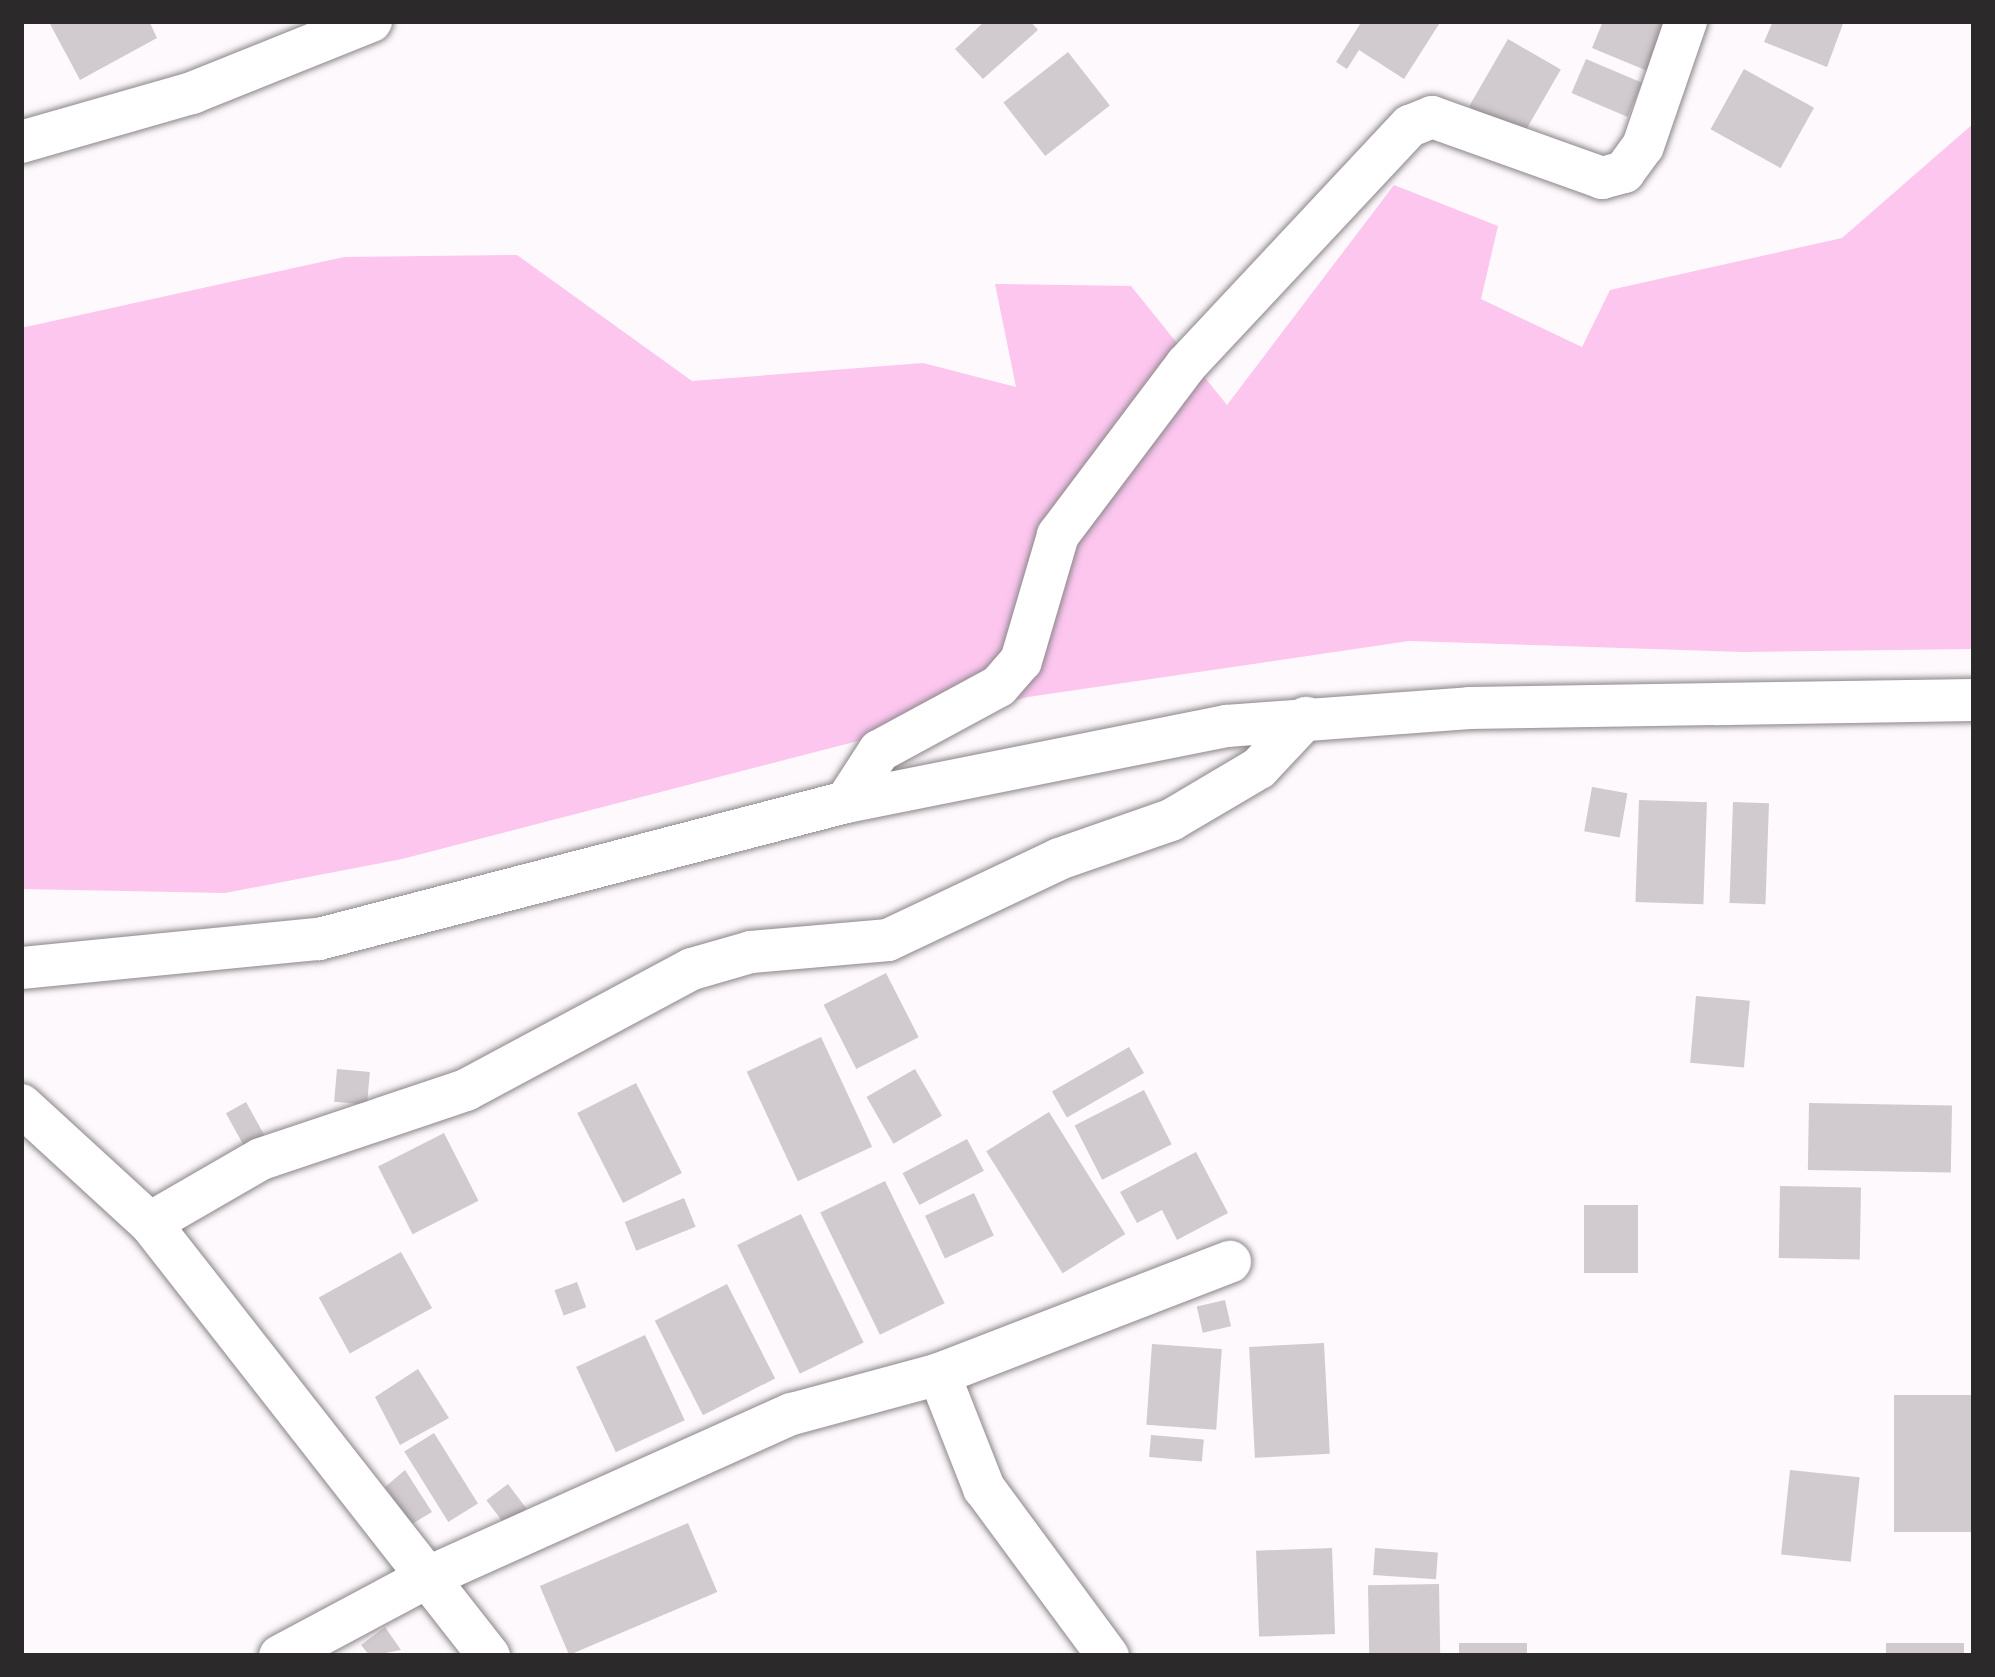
<!DOCTYPE html>
<style>
body{margin:0}
#map{position:relative;width:1995px;height:1677px;overflow:hidden;background:#fef9fd;font-family:"IBM Plex Serif",serif}
div>[style]{position:absolute}
[style*='--x']{left:calc(var(--x)*1px);top:calc(var(--y)*1px);width:calc(var(--w)*1px);rotate:calc(var(--a)*1deg)}
.green>*{inset:0;background:#fcc6ef}
.building>*{inset:0;background:#d1cbcf;transform-origin:0 0}
.roads{filter:drop-shadow(0 0 3px #8b868a) drop-shadow(0 0 3px #8b868a)}
.minor>*{height:42px;margin:-21px;padding:0 21px;transform-origin:21px;border-radius:21px;background:#fff}
span{translate:-50% -50%;white-space:nowrap;text-align:center;line-height:1.15;-webkit-text-stroke:9px #fff;paint-order:stroke}
.frame{position:absolute;inset:0;border:24px solid #2b292a;pointer-events:none}
</style>
<div id="map">
<div class="green">
<i style="clip-path:polygon(1974px 123px,1974px 649px,1743px 652px,1409px 641px,1028px 697px,402px 859px,225px 893px,21px 889px,21px 328px,344px 257px,517px 255px,692px 381px,923px 363px,1016px 387px,995px 284px,1131px 286px,1227px 405px,1394px 185px,1498px 226px,1481px 299px,1582px 347px,1610px 290px,1842px 238px)"></i>
</div>
<div class="building">
<i style="clip-path:polygon(55px 21px,149px 21px,157px 38px,80px 80px,50px 24px)"></i>
<i style="clip-path:polygon(985px 21px,1030px 21px,1038px 30px,983px 79px,955px 49px)"></i>
<i style="clip-path:polygon(1362px 21px,1441px 21px,1404px 79px,1359px 50px,1347px 69px,1336px 62px)"></i>
<i style="clip-path:polygon(1603px 21px,1685px 21px,1662px 77px,1592px 48px)"></i>
<i style="clip-path:polygon(1773px 21px,1844px 21px,1827px 67px,1764px 42px)"></i>
<i style="left:1508px;top:39px;width:61px;height:78px;rotate:30deg"></i>
<i style="left:1068px;top:52px;width:68px;height:82px;rotate:52deg"></i>
<i style="left:1586px;top:59px;width:61px;height:37px;rotate:23deg"></i>
<i style="left:1744px;top:69px;width:80px;height:69px;rotate:29deg"></i>
<i style="left:1592px;top:787px;width:36px;height:45px;rotate:10deg"></i>
<i style="left:1639px;top:800px;width:68px;height:102px;rotate:2deg"></i>
<i style="left:1733px;top:802px;width:36px;height:101px;rotate:2deg"></i>
<i style="left:886px;top:973px;width:72px;height:70px;rotate:63deg"></i>
<i style="left:1696px;top:996px;width:54px;height:67px;rotate:5deg"></i>
<i style="left:821px;top:1037px;width:121px;height:82px;rotate:65deg"></i>
<i style="left:1129px;top:1047px;width:30px;height:89px;rotate:60deg"></i>
<i style="left:337px;top:1069px;width:33px;height:33px;rotate:5deg"></i>
<i style="left:915px;top:1069px;width:54px;height:56px;rotate:60deg"></i>
<i style="left:636px;top:1083px;width:101px;height:66px;rotate:63deg"></i>
<i style="left:1144px;top:1090px;width:61px;height:78px;rotate:63deg"></i>
<i style="left:246px;top:1102px;width:38px;height:23px;rotate:61deg"></i>
<i style="left:1809px;top:1103px;width:143px;height:67px;rotate:1deg"></i>
<i style="left:1049px;top:1112px;width:144px;height:74px;rotate:58deg"></i>
<i style="left:444px;top:1133px;width:76px;height:74px;rotate:63deg"></i>
<i style="left:967px;top:1139px;width:36px;height:73px;rotate:62deg"></i>
<i style="clip-path:polygon(1196px 1152px,1228px 1213px,1177px 1240px,1162px 1210px,1137px 1223px,1120px 1192px)"></i>
<i style="left:885px;top:1181px;width:136px;height:72px;rotate:64deg"></i>
<i style="left:1780px;top:1186px;width:81px;height:72px;rotate:1deg"></i>
<i style="left:974px;top:1193px;width:47px;height:54px;rotate:65deg"></i>
<i style="left:684px;top:1198px;width:31px;height:64px;rotate:68deg"></i>
<i style="left:1584px;top:1205px;width:54px;height:68px"></i>
<i style="left:801px;top:1214px;width:143px;height:71px;rotate:64deg"></i>
<i style="left:401px;top:1252px;width:64px;height:94px;rotate:61deg"></i>
<i style="left:577px;top:1282px;width:27px;height:24px;rotate:70deg"></i>
<i style="left:727px;top:1284px;width:106px;height:81px;rotate:63deg"></i>
<i style="left:1225px;top:1300px;width:27px;height:29px;rotate:77deg"></i>
<i style="left:645px;top:1335px;width:94px;height:76px;rotate:65deg"></i>
<i style="left:1324px;top:1343px;width:111px;height:75px;rotate:87deg"></i>
<i style="left:1152px;top:1344px;width:70px;height:81px;rotate:4deg"></i>
<i style="clip-path:polygon(418px 1369px,449px 1418px,400px 1445px,375px 1397px)"></i>
<i style="left:1974px;top:1395px;width:137px;height:80px;rotate:90deg"></i>
<i style="left:434px;top:1433px;width:83px;height:35px;rotate:58deg"></i>
<i style="left:1151px;top:1435px;width:53px;height:22px;rotate:5deg"></i>
<i style="clip-path:polygon(405px 1470px,432px 1512px,412px 1524px,385px 1487px)"></i>
<i style="left:1790px;top:1470px;width:70px;height:85px;rotate:6deg"></i>
<i style="left:508px;top:1484px;width:31px;height:27px;rotate:53deg"></i>
<i style="left:688px;top:1523px;width:75px;height:161px;rotate:67deg"></i>
<i style="left:1332px;top:1548px;width:86px;height:76px;rotate:88deg"></i>
<i style="left:1375px;top:1548px;width:63px;height:27px;rotate:4deg"></i>
<i style="left:1439px;top:1584px;width:72px;height:71px;rotate:89deg"></i>
<i style="clip-path:polygon(385px 1627px,401px 1650px,370px 1656px,361px 1645px)"></i>
<i style="left:1459px;top:1643px;width:68px;height:13px"></i>
<i style="left:1964px;top:1643px;width:13px;height:78px;rotate:90deg"></i>
</div>
<div class="roads">
<div class="minor">
<i style="--x:21;--y:142;--w:178;--a:-16"></i>
<i style="--x:192;--y:93;--w:193;--a:-21.9"></i>
<i style="--x:846;--y:802;--w:61;--a:-57.1"></i>
<i style="--x:879;--y:751;--w:136;--a:-28.4"></i>
<i style="--x:999;--y:686;--w:33;--a:-49"></i>
<i style="--x:1021;--y:661;--w:131;--a:-73.6"></i>
<i style="--x:1058;--y:535;--w:213;--a:-53"></i>
<i style="--x:1186;--y:365;--w:328;--a:-46.9"></i>
<i style="--x:1410;--y:126;--w:24;--a:-22"></i>
<i style="--x:1432;--y:117;--w:181;--a:19.7"></i>
<i style="--x:1602;--y:178;--w:23;--a:-15"></i>
<i style="--x:1624;--y:172;--w:32;--a:-54"></i>
<i style="--x:1643;--y:146;--w:132;--a:-71"></i>
<i style="--x:21;--y:968;--w:299;--a:-5.6"></i>
<i style="--x:319;--y:939;--w:545;--a:-14.57"></i>
<i style="--x:846;--y:802;--w:388;--a:-11.3"></i>
<i style="--x:1226;--y:726;--w:244;--a:-4.2"></i>
<i style="--x:1469;--y:708;--w:505;--a:-0.91"></i>
<i style="--x:21;--y:1105;--w:175;--a:42.5"></i>
<i style="--x:150;--y:1223;--w:550;--a:51.94"></i>
<i style="--x:150;--y:1223;--w:128;--a:-30"></i>
<i style="--x:261;--y:1159;--w:216;--a:-18.6"></i>
<i style="--x:466;--y:1090;--w:256;--a:-28.2"></i>
<i style="--x:692;--y:969;--w:61;--a:-16.1"></i>
<i style="--x:751;--y:952;--w:138;--a:-5"></i>
<i style="--x:888;--y:940;--w:189;--a:-25.3"></i>
<i style="--x:1059;--y:859;--w:119;--a:-19.2"></i>
<i style="--x:1171;--y:820;--w:102;--a:-30.6"></i>
<i style="--x:1259;--y:768;--w:69;--a:-46.8"></i>
<i style="--x:939;--y:1374;--w:123;--a:68.5"></i>
<i style="--x:984;--y:1488;--w:209;--a:53.6"></i>
<i style="--x:280;--y:1656;--w:163;--a:-28.1"></i>
<i style="--x:424;--y:1579;--w:403;--a:-24.2"></i>
<i style="--x:792;--y:1414;--w:152;--a:-15.2"></i>
<i style="--x:939;--y:1374;--w:312;--a:-21.1"></i>
</div>
</div>
<div class="frame"></div>
</div>
